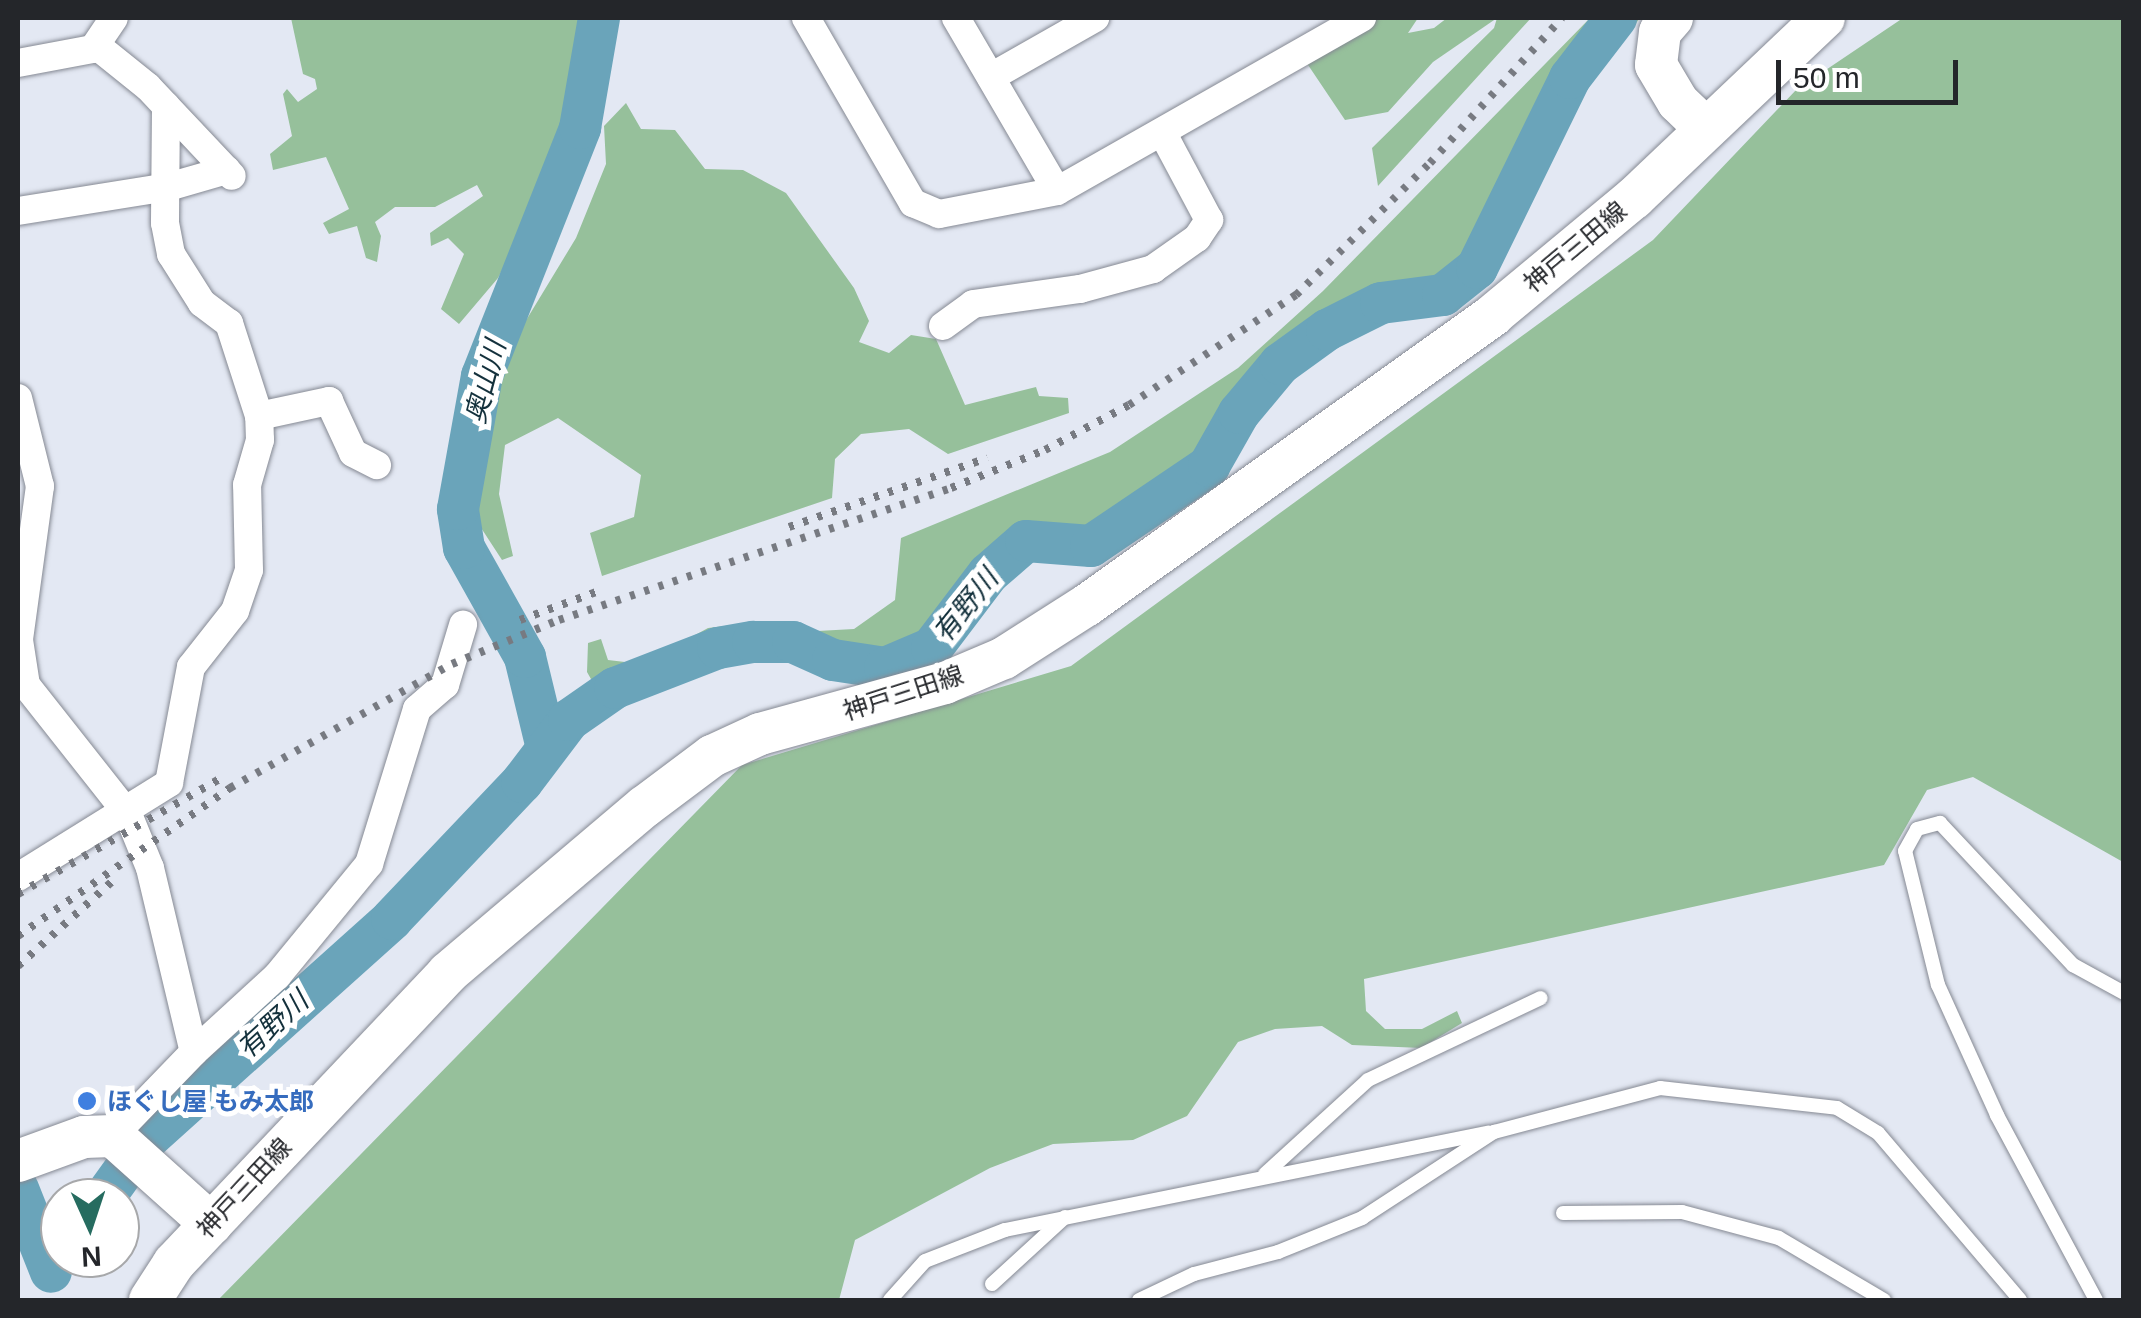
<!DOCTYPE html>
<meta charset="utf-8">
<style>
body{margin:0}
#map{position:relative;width:2141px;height:1318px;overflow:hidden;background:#e3e8f3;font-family:Arial,"Noto Sans JP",sans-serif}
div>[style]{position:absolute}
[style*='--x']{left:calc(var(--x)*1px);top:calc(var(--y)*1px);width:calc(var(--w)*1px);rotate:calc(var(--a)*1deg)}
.forest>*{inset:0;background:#96c09b}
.river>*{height:42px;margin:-21px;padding:0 21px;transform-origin:21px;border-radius:21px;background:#6aa4ba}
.roads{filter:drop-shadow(0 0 2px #858993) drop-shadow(0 0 2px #858993)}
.service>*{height:14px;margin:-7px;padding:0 7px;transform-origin:7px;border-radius:7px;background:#fff}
.minor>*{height:28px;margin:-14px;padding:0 14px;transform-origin:14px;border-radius:14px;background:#fff}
.primary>*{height:42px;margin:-21px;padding:0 21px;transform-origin:21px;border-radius:21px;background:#fff}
.rail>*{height:8px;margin-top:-4px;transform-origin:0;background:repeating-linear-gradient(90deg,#777a81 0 5px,transparent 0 15px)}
.dots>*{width:28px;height:28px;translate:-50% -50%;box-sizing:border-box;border:5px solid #fff;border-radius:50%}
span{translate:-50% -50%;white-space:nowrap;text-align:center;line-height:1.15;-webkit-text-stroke:10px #fff;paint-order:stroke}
.street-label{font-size:25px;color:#24262a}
.shop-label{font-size:25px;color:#366cbe;font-weight:700}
.left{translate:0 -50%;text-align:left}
.water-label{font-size:28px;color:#14313c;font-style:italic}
.frame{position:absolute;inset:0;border:20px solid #24262a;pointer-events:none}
.north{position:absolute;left:40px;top:1178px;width:100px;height:100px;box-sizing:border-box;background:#fff;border:2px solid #a7a8aa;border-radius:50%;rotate:177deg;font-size:28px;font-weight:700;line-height:40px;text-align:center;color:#24262a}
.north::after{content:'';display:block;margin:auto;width:35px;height:45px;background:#266c60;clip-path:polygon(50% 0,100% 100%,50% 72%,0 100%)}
.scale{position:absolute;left:1776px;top:60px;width:182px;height:45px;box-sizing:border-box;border:5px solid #24262a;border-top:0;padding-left:12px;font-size:30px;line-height:35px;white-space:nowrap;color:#24262a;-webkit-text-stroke:8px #fff;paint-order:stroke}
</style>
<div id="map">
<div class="forest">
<i style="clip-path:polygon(291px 18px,600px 18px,586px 107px,498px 278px,459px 324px,441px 309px,464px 254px,448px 238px,431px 246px,430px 233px,483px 196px,477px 185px,435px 207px,395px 207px,375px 222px,381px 236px,377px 262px,366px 258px,357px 226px,329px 234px,323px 223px,349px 209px,326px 157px,273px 170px,270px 154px,292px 136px,283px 94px,287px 89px,298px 102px,317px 89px,315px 79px,303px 74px)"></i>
<i style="clip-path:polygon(1375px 18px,1418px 18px,1408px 33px,1434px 28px,1447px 18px,1531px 18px,1378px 186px,1372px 148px,1494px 28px,1497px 18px,1433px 62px,1388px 112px,1345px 120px,1302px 56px)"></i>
<i style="clip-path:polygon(1590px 18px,1640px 18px,1557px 126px,1502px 245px,1503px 262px,1474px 293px,1330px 339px,1276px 383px,1244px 422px,1216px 482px,1111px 553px,1018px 536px,985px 567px,915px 669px,867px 683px,837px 679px,796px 661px,727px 663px,608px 709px,587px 672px,588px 643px,601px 639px,608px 660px,642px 664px,708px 628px,750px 623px,799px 632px,854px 629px,895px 600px,901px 538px,1110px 452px,1238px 368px,1323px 291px)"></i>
<i style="clip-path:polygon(1903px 18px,2123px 18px,2123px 862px,1973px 777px,1927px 790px,1884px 865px,1364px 979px,1366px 1011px,1385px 1029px,1422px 1029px,1457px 1011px,1462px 1023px,1421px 1048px,1352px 1045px,1322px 1026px,1275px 1029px,1238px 1042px,1187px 1116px,1133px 1140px,1053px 1144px,990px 1168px,855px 1240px,839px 1300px,218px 1300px,742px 765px,1071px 666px,1653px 240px,1796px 90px)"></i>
<i style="clip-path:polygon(626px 103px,641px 129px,675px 130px,705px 169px,743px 170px,786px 193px,854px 288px,869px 321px,859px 342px,889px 353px,911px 335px,936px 339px,965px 405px,1036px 387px,1039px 396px,1068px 398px,1069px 413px,948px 454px,909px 429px,861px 434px,835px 459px,832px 498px,602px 576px,590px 533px,634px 517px,641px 475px,558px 418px,505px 445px,499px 494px,513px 556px,502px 560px,472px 514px,475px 427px,522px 327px,576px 238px,606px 164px,604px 126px)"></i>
</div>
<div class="river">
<i style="--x:546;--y:744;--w:89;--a:-103.6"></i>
<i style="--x:525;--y:657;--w:125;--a:-119.2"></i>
<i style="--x:464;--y:548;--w:39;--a:-99"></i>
<i style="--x:458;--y:509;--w:135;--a:-79.8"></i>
<i style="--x:482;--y:376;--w:267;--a:-68.4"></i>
<i style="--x:580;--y:128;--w:112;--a:-80.2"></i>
<i style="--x:18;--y:1189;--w:89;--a:68.3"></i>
<i style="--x:104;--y:1198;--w:70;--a:-54.3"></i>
<i style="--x:145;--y:1141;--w:332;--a:-41.9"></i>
<i style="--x:392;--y:919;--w:189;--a:-46.5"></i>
<i style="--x:522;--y:782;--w:78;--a:-52.8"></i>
<i style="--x:569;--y:720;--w:56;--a:-34.8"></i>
<i style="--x:615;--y:688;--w:110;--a:-21.2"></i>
<i style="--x:718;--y:648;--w:36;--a:-10"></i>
<i style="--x:753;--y:642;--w:40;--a:0"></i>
<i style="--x:793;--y:642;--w:44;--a:24.2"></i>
<i style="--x:833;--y:660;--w:53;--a:8.7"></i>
<i style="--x:885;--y:668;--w:51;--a:-23.1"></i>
<i style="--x:932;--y:648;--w:93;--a:-52.9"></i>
<i style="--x:988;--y:574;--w:50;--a:-41"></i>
<i style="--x:1026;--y:541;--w:65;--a:4.4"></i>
<i style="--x:1091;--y:546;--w:143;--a:-34.1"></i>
<i style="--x:1209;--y:466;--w:61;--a:-60.5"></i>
<i style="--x:1239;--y:413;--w:64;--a:-50.1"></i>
<i style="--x:1280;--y:364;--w:58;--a:-35.9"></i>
<i style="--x:1327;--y:330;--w:60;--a:-26.6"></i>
<i style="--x:1381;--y:303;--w:63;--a:-7.4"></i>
<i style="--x:1443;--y:295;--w:43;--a:-38.5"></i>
<i style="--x:1477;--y:268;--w:212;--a:-63.9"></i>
<i style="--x:1570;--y:78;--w:76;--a:-52.5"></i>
</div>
<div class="roads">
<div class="service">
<i style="--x:1265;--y:1174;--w:139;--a:-42.4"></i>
<i style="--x:1368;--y:1080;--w:191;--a:-25.4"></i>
<i style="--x:1563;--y:1213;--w:119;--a:-0.5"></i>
<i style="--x:1682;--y:1212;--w:100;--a:15"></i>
<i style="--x:1779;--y:1238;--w:122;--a:30.6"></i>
<i style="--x:992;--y:1284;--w:99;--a:-42.5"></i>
<i style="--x:890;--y:1300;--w:52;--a:-48.1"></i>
<i style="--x:925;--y:1261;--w:86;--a:-21.2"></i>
<i style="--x:1005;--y:1230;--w:493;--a:-11.4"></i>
<i style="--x:1139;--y:1300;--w:61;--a:-25.3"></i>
<i style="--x:1194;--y:1274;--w:87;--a:-14.7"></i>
<i style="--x:1278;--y:1252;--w:91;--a:-22"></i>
<i style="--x:1362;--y:1218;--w:158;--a:-33.1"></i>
<i style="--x:1494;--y:1132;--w:172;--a:-14.8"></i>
<i style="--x:1660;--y:1088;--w:178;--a:6.4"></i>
<i style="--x:1837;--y:1108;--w:48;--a:31.4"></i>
<i style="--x:1878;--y:1133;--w:219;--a:49.6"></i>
<i style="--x:2096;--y:1300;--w:210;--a:-118.2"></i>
<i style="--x:1997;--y:1115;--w:143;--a:-114.4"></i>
<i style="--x:1938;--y:985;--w:138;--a:-103.8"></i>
<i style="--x:1905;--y:851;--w:25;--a:-61"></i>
<i style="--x:1917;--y:829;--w:24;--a:-15"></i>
<i style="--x:1940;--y:823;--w:195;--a:46.9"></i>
<i style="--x:2073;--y:965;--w:58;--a:28.8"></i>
</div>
<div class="minor">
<i style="--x:806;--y:18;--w:214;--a:60"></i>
<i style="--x:913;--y:203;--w:28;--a:23"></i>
<i style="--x:939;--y:214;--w:120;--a:-11"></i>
<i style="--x:1057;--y:191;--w:351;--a:-29.6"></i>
<i style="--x:956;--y:18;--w:200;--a:59.7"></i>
<i style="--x:97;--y:46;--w:65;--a:38.8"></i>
<i style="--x:148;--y:87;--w:122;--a:46.7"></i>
<i style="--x:18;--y:63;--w:76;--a:-10.6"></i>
<i style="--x:93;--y:49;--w:37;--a:-56"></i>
<i style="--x:991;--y:77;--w:120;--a:-29.6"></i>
<i style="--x:166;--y:106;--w:117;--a:90.5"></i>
<i style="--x:165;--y:223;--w:32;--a:79"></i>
<i style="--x:171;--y:254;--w:58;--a:57.7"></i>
<i style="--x:202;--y:303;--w:34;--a:37"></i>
<i style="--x:229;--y:323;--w:98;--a:72.1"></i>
<i style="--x:259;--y:416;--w:72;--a:-12.1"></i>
<i style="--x:329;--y:401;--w:57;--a:65.2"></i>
<i style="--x:353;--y:453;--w:27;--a:27"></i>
<i style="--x:18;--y:211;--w:152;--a:-9.1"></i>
<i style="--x:168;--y:187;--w:61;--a:-16.1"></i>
<i style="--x:943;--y:326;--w:37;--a:-36"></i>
<i style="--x:973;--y:304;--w:108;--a:-8"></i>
<i style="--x:1080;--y:289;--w:76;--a:-15.3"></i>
<i style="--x:1153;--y:269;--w:54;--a:-35.2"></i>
<i style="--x:1197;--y:238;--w:22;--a:-56"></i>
<i style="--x:1209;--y:220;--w:98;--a:-118.1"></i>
<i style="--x:18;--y:398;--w:91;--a:76"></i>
<i style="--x:40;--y:486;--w:155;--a:97.8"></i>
<i style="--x:19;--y:640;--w:46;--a:81.2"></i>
<i style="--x:26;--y:685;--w:164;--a:51.7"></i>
<i style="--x:128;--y:814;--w:58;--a:67.8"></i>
<i style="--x:150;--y:868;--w:189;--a:76.6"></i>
<i style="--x:194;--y:1052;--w:117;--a:134"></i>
<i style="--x:18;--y:877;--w:178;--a:-31.9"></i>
<i style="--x:169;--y:783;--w:118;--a:-79.3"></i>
<i style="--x:191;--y:667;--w:71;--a:-51.8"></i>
<i style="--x:235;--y:611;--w:43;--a:-71.1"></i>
<i style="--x:249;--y:570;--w:85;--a:-91.3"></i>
<i style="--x:247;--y:485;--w:47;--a:-73.9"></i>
<i style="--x:260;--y:440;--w:24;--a:-92"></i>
<i style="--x:194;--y:1052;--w:113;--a:-42.5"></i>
<i style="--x:277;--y:976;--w:145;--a:-50.6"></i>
<i style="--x:369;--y:864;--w:162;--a:-72.8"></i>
<i style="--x:417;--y:709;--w:37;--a:-41"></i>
<i style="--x:445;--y:685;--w:63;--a:-73.3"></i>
</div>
<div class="primary">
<i style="--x:1672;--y:18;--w:18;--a:131"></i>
<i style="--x:1660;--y:32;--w:33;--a:97"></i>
<i style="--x:1656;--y:65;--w:43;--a:59.3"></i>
<i style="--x:1678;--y:102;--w:37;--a:44"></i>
<i style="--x:18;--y:1161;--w:70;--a:-20"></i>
<i style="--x:84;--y:1137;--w:29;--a:-2"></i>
<i style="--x:113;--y:1136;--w:132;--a:41.9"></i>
<i style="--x:150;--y:1300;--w:44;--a:-57"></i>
<i style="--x:174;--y:1263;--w:399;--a:-46.6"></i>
<i style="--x:448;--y:973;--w:257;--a:-40.3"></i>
<i style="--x:644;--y:807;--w:85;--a:-36.9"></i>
<i style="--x:712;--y:756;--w:53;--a:-24.6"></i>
<i style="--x:760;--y:734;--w:192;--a:-15.4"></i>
<i style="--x:945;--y:683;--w:64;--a:-23"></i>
<i style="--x:1004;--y:658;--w:98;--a:-32.6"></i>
<i style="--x:1087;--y:605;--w:499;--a:-35.5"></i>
<i style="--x:1493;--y:315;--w:183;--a:-39.7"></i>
<i style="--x:1634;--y:198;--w:262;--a:-43.5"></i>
</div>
</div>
<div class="rail">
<i style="--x:789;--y:527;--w:210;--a:-19.2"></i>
<i style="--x:520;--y:620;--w:84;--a:-20.2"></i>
<i style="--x:18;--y:894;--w:234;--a:-29.7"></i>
<i style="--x:18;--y:936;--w:259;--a:-34.9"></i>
<i style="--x:230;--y:788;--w:254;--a:-29.2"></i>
<i style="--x:452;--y:664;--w:116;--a:-22.4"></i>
<i style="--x:559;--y:620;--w:414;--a:-18.6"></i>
<i style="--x:951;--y:488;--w:101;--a:-22"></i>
<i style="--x:1045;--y:450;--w:95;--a:-28.2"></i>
<i style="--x:1129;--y:405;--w:200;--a:-33.4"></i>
<i style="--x:1296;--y:295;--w:188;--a:-44.6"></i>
<i style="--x:1430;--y:163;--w:196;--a:-47.7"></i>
<i style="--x:18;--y:966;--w:132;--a:-41.9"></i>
</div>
<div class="dots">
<i style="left:87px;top:1101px;background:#3f7fe0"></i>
</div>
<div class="street-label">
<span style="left:1575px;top:247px;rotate:-40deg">神戸三田線</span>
<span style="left:903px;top:693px;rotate:-18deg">神戸三田線</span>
<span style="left:244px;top:1188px;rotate:-47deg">神戸三田線</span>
</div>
<div class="shop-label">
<span class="left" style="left:107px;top:1101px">ほぐし屋 もみ太郎</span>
</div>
<div class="water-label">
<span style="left:486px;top:382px;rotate:-75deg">奥山川</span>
<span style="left:966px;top:606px;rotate:-51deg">有野川</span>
<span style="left:273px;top:1025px;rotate:-42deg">有野川</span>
</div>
<div class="frame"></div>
<div class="north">N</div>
<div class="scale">50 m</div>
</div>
